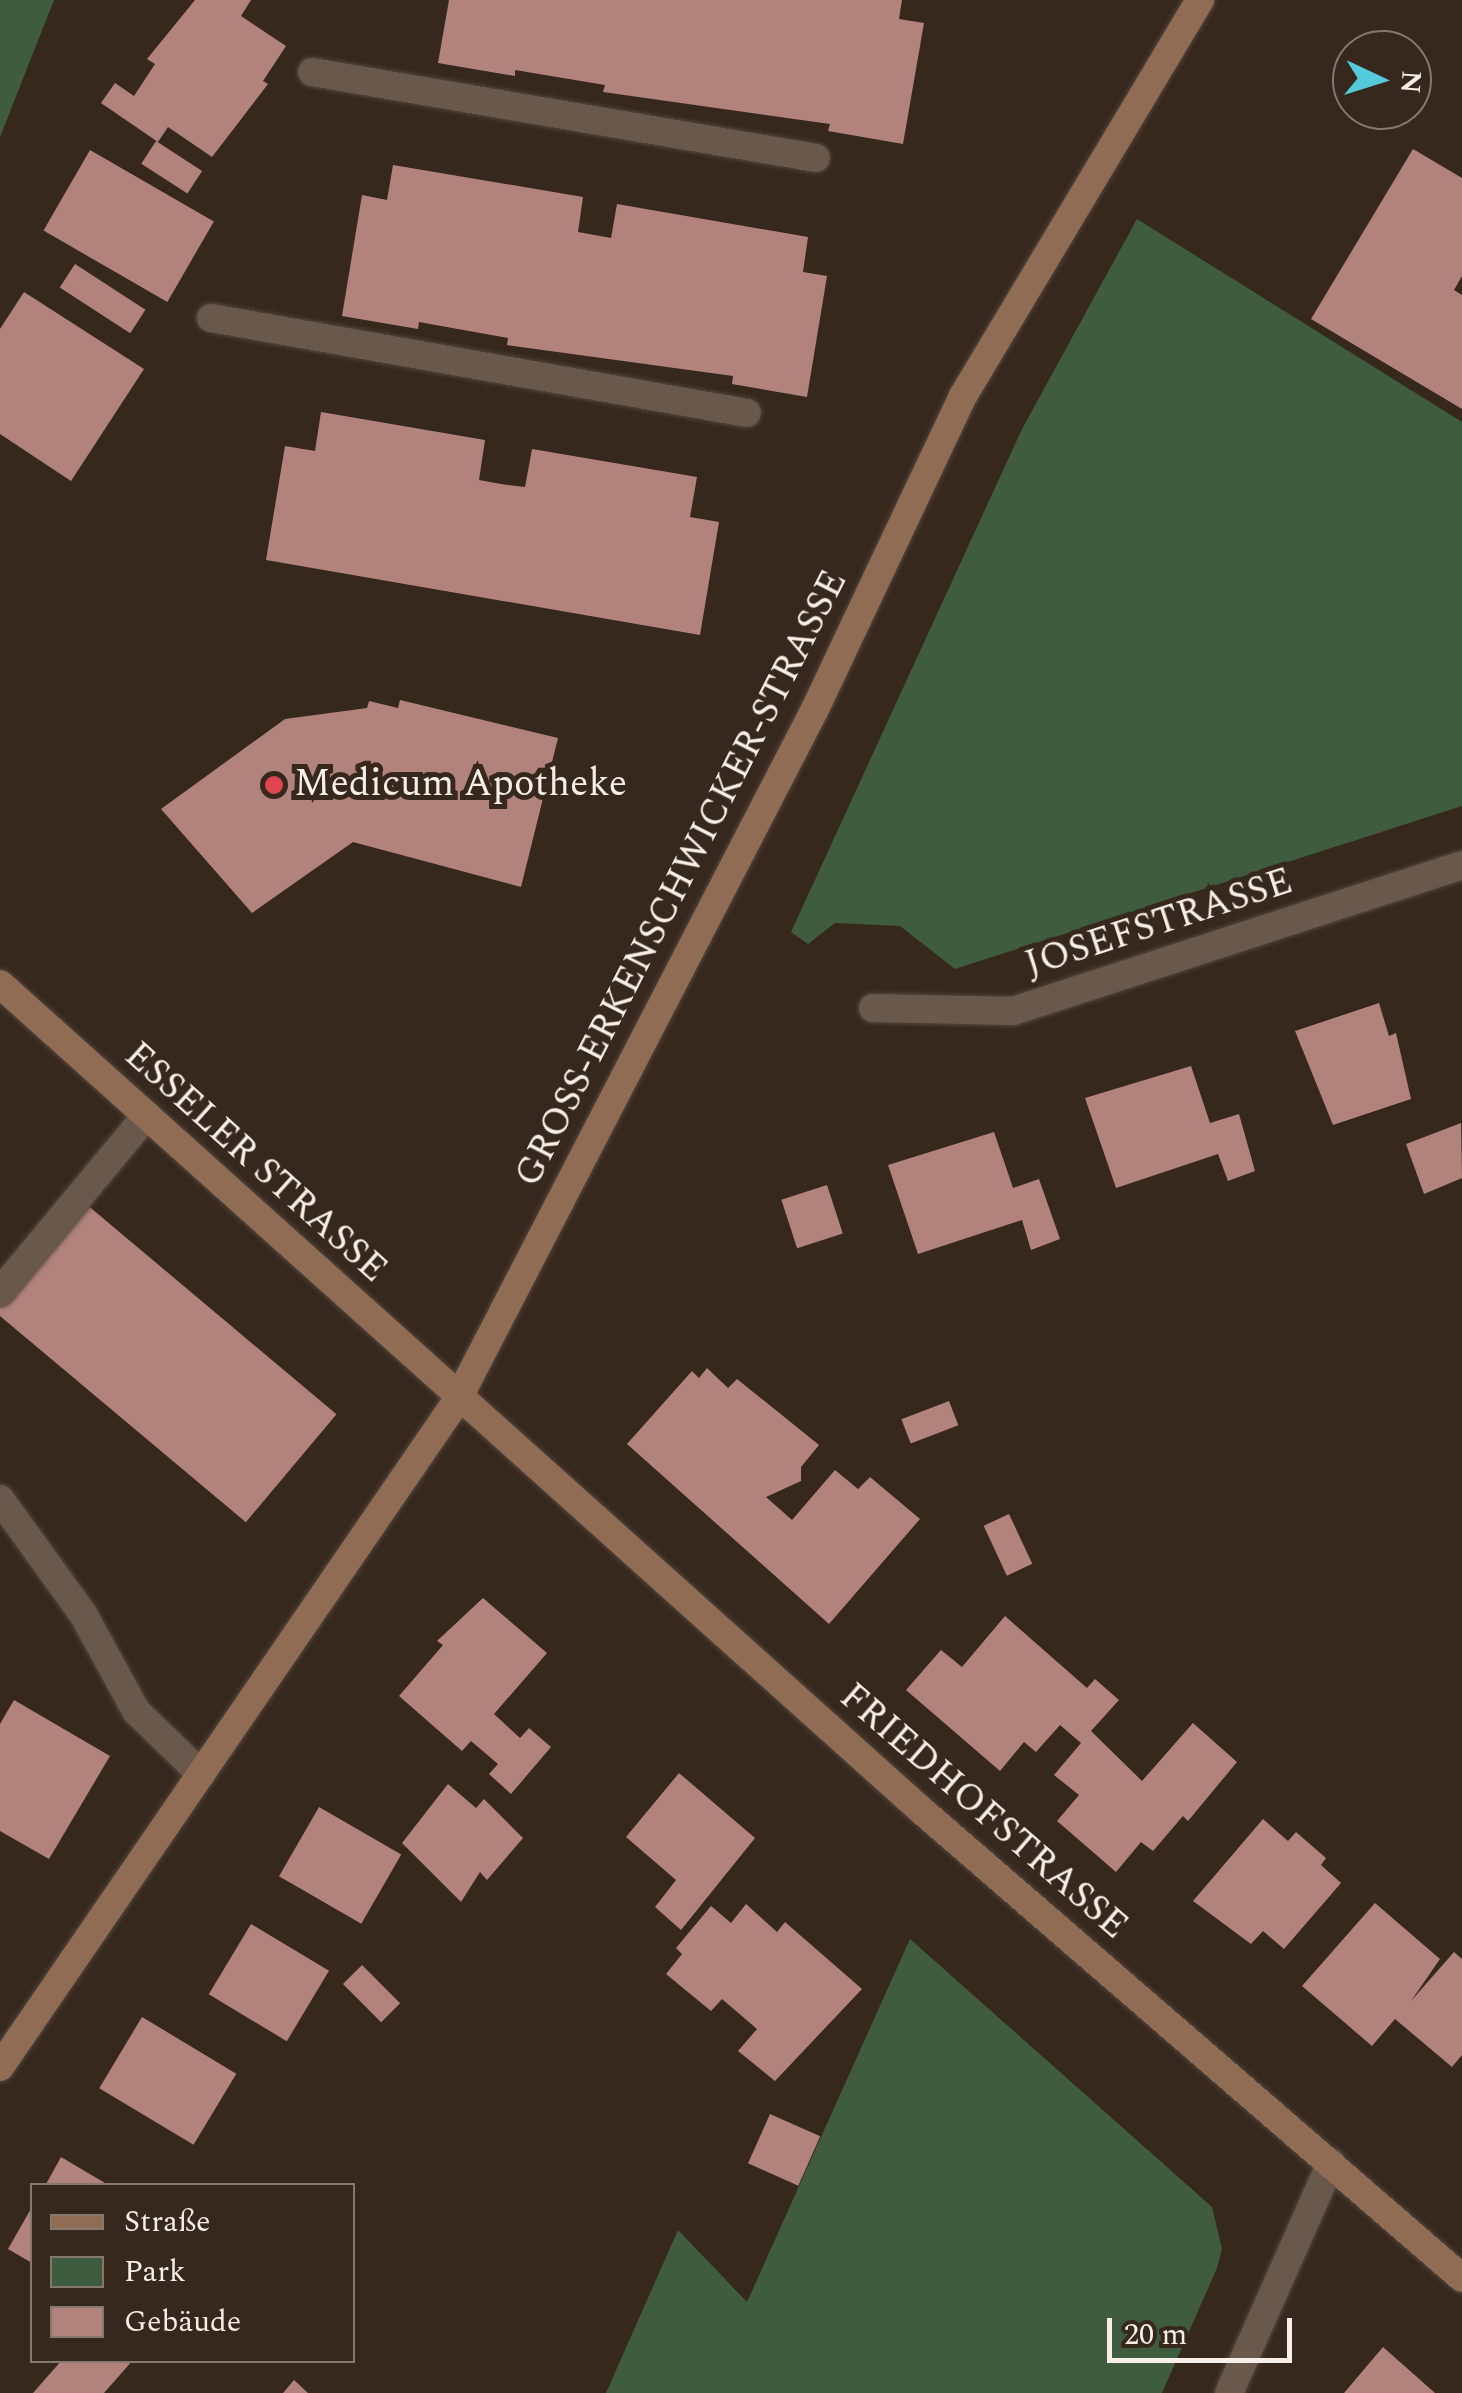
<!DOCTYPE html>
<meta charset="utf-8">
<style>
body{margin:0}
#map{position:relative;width:1462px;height:2393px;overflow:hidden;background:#37281e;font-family:Spectral,serif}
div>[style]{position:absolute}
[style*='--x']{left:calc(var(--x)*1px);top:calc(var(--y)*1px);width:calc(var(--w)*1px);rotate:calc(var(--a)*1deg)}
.green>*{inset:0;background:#3f5c3e}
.building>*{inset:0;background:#b2837d;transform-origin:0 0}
.roads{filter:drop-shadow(0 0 2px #52463d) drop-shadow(0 0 2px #52463d)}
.service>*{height:28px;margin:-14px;padding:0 14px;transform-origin:14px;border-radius:14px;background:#69594d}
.minor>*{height:28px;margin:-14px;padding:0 14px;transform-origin:14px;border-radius:14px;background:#69594d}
.secondary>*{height:28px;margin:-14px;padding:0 14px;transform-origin:14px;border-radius:14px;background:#916c54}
.dots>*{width:28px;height:28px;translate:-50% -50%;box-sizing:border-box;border:5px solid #37281e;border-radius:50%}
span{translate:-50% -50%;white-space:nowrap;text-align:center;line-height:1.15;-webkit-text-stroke:10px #37281e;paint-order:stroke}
.poi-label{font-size:38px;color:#f8efe8}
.left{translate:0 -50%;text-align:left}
.street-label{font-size:38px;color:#f8efe8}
.legend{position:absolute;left:30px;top:2183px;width:325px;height:180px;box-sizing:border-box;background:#37281e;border:2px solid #84786f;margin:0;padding:12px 18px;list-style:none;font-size:30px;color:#f8efe8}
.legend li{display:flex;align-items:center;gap:20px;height:50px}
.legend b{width:50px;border:2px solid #84786f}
.north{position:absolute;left:1332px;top:30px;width:100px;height:100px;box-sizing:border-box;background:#37281e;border:2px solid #84786f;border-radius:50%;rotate:94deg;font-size:28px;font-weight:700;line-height:40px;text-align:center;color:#f8efe8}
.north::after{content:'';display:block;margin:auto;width:35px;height:45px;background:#53cbdb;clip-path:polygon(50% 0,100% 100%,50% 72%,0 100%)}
.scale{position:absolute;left:1107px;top:2318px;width:185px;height:45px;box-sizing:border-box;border:5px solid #f8efe8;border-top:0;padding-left:12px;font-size:30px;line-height:35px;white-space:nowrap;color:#f8efe8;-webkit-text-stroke:8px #37281e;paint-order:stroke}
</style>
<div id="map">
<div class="green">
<i style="clip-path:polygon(0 0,54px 0,0 137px)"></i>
<i style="clip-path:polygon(1137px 219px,1462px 422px,1462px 806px,955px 969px,900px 926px,835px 923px,808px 944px,791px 932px,1022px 429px)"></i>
<i style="clip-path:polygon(910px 1939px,1212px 2207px,1222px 2249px,1217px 2268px,1162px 2393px,606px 2393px,678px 2230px,747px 2302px)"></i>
</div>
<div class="building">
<i style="clip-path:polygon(195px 0,251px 0,241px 16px,286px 46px,263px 81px,268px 84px,212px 157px,168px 127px,158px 142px,101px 103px,115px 83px,134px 96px,155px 64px,147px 59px)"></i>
<i style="clip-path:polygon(449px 0,902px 0,899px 19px,924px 23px,903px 144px,828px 131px,830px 124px,603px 92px,605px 85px,515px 70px,515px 76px,438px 63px)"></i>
<i style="left:156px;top:141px;width:55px;height:27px;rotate:33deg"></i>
<i style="clip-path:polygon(1413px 149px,1462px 178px,1462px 276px,1454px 290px,1462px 295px,1462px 409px,1311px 319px)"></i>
<i style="left:90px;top:150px;width:143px;height:93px;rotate:30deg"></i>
<i style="clip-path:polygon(393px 165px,583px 197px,578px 232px,611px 238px,617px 204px,808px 237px,803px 272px,827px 276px,807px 397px,732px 384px,733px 376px,507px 345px,508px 338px,419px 322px,418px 329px,342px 316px,362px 195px,387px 200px)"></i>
<i style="left:75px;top:264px;width:84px;height:28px;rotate:33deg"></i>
<i style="clip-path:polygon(24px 292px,144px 369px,71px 481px,0 434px,0 329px)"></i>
<i style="clip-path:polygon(321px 412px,485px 440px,479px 480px,501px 484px,525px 487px,532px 449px,697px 477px,690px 517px,719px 522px,700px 635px,266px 560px,285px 446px,315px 451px)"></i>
<i style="clip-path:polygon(400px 700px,558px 738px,521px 887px,353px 842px,252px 913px,161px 809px,285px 719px,367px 708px,369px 701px,398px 708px)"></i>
<i style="clip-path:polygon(1379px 1003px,1389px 1036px,1396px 1033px,1411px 1099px,1333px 1125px,1295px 1031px)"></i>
<i style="clip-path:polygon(1191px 1066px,1210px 1123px,1239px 1114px,1255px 1171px,1228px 1181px,1218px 1154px,1116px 1188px,1085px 1098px)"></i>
<i style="clip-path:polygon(1461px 1123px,1462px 1178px,1424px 1194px,1406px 1144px)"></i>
<i style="clip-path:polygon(994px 1132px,1013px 1188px,1039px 1179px,1060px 1239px,1031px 1250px,1022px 1220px,918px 1254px,888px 1165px)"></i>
<i style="left:827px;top:1185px;width:51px;height:48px;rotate:72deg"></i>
<i style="left:86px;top:1204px;width:327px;height:141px;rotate:40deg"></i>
<i style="clip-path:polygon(707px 1368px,728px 1388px,737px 1379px,819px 1445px,801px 1467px,801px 1481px,766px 1497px,792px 1520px,835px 1470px,858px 1489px,870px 1477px,920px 1519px,829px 1624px,627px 1444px,692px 1371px,699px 1378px)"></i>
<i style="left:949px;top:1401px;width:26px;height:51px;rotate:69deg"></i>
<i style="left:1009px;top:1514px;width:55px;height:28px;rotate:65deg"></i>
<i style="clip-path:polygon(483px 1598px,547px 1653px,494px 1714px,520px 1738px,529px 1728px,551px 1747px,511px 1794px,489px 1774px,498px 1764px,471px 1741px,462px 1751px,399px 1696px,443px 1645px,437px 1641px)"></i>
<i style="clip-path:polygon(1005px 1616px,1087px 1688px,1095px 1679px,1119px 1700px,1091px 1731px,1142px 1781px,1193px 1723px,1237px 1762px,1188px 1821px,1183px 1816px,1153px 1851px,1141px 1842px,1116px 1872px,1057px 1821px,1079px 1795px,1054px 1775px,1081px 1743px,1060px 1725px,1036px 1752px,1024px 1742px,1000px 1771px,906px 1690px,941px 1650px,962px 1667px)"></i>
<i style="clip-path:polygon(14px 1700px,110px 1756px,49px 1859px,0 1831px,0 1724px)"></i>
<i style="clip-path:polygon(679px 1773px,755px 1838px,681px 1930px,655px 1907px,676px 1880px,626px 1837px)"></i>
<i style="clip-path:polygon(448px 1784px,476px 1808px,484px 1799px,523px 1838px,487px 1880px,480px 1872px,461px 1902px,402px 1843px)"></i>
<i style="left:319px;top:1807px;width:95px;height:80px;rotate:30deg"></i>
<i style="clip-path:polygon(1263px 1819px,1288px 1841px,1296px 1832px,1326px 1858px,1321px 1865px,1341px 1883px,1284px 1949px,1263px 1931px,1251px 1944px,1193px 1901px)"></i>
<i style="clip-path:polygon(1375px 1903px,1440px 1959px,1411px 2001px,1454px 1952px,1462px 1959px,1462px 2055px,1452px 2067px,1395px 2019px,1372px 2046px,1302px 1986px)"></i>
<i style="clip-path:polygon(746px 1904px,777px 1932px,785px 1922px,862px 1989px,775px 2081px,738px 2051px,757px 2029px,722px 1999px,711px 2011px,666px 1974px,682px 1954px,676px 1948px,711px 1906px,731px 1923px)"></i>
<i style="left:251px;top:1924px;width:91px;height:82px;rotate:31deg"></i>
<i style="left:362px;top:1965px;width:54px;height:27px;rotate:45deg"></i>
<i style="left:142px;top:2017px;width:110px;height:83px;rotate:31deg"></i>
<i style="left:770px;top:2114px;width:55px;height:54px;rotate:24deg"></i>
<i style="clip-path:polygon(61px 2157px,110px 2186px,45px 2186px)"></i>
<i style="clip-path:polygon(32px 2207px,32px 2263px,8px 2249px)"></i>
<i style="clip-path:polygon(1383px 2347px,1435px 2393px,1344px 2393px)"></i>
<i style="clip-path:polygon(62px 2360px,133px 2360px,104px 2393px,33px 2393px)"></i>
<i style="clip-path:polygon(294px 2380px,308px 2393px,283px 2393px)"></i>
</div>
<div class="roads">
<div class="service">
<i style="--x:0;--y:1292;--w:230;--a:-50.3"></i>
<i style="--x:0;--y:1499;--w:142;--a:54.2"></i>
<i style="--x:83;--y:1614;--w:111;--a:61.3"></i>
<i style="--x:136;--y:1711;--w:91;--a:44.1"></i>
</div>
<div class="minor">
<i style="--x:312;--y:72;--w:511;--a:9.68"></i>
<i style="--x:211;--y:318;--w:544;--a:10.05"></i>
<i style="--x:873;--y:1008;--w:140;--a:1.2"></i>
<i style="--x:1013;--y:1011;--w:472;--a:-18"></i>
<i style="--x:1229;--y:2393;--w:252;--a:-66.1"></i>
</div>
<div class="secondary">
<i style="--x:0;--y:984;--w:1237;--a:41.89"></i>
<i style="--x:921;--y:1810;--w:715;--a:40.86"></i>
<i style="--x:0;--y:2067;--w:810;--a:-55.56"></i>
<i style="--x:458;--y:1399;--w:777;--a:-62.64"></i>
<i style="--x:815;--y:709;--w:346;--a:-64.7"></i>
<i style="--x:963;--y:396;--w:462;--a:-59.1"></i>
</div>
</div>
<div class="dots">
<i style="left:274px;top:785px;background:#e0444e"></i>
</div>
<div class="poi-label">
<span class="left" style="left:294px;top:785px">Medicum Apotheke</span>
</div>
<div class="street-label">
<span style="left:682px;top:879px;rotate:-63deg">GROSS-ERKENSCHWICKER-STRASSE</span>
<span style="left:1159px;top:924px;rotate:-18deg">JOSEFSTRASSE</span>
<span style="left:255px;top:1163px;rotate:42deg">ESSELER STRASSE</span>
<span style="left:983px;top:1812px;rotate:41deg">FRIEDHOFSTRASSE</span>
</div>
<ul class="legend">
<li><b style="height:12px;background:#916c54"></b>Straße</li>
<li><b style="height:28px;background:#3f5c3e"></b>Park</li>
<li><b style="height:28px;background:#b2837d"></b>Gebäude</li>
</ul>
<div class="north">N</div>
<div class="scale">20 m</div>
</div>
